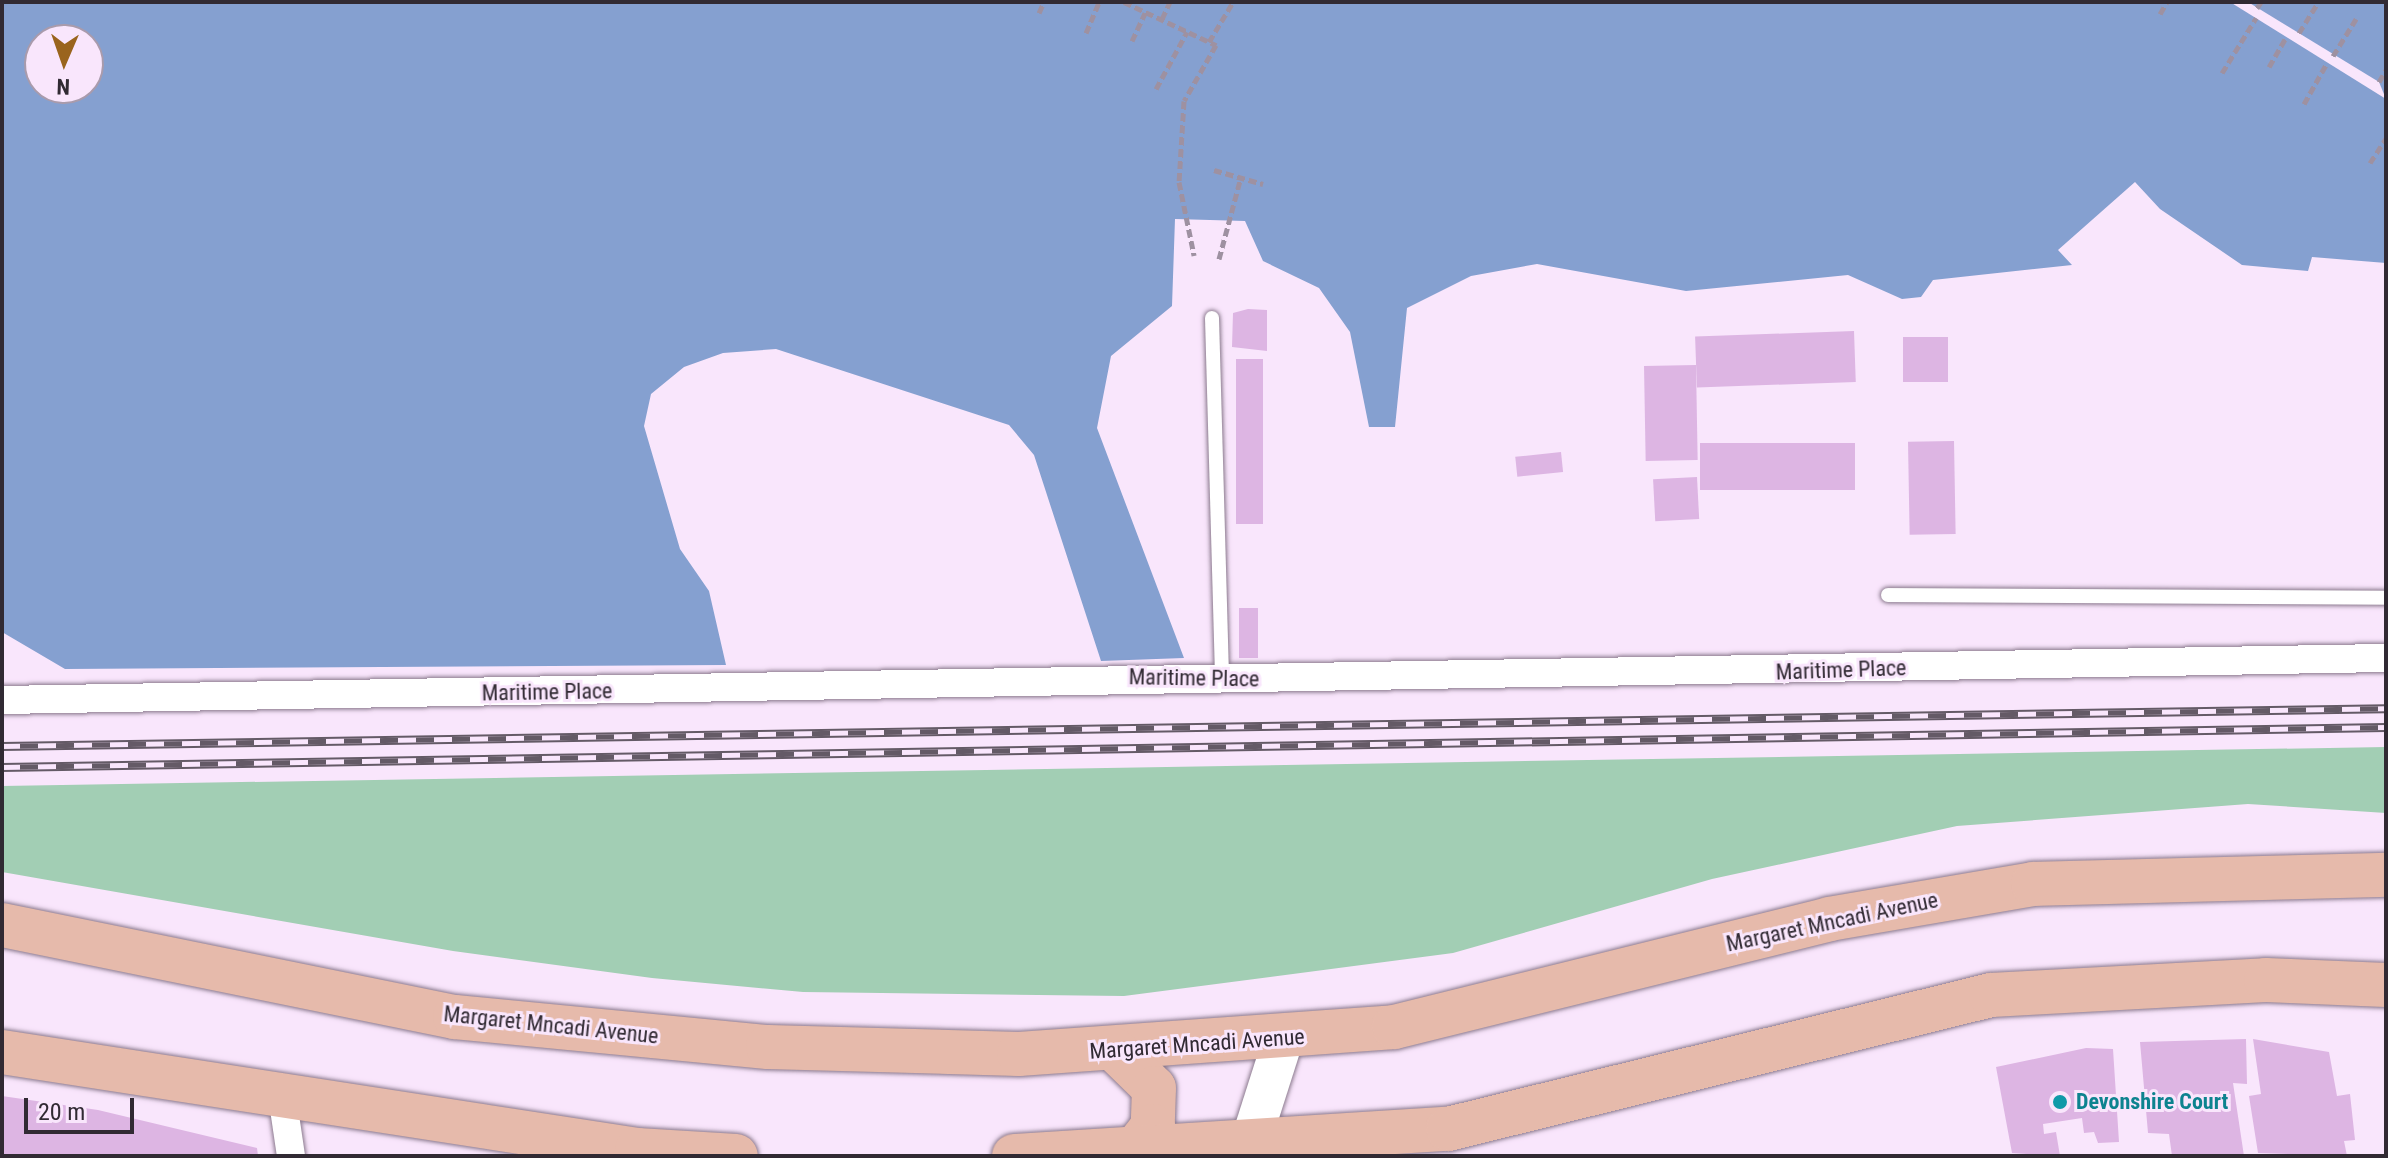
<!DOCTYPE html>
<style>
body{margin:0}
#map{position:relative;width:2388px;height:1158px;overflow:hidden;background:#f9e6fc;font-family:"Roboto Condensed",sans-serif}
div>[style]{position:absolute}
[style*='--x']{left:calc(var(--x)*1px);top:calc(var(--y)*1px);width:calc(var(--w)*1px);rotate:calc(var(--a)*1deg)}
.green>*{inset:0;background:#a2ceb4}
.water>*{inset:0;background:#85a0d0}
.pier>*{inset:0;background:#f9e6fc}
.building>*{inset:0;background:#ddb5e3;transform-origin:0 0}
.path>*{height:5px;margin-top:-2.5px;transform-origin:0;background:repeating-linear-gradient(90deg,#9e91a1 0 8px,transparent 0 12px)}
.roads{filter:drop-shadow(0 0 2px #8b7a8e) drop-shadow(0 0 2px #8b7a8e)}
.lane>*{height:14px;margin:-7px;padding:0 7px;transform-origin:7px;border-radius:7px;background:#fff}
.street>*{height:28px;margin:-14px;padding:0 14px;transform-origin:14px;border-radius:14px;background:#fff}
.secondary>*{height:40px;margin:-20px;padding:0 20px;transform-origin:20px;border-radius:20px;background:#fff}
.primary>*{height:44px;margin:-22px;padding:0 22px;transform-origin:22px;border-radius:22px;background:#e6baab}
.rail>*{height:9px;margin-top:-4.5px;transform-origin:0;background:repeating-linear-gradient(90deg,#f9e6fc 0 18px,#645a66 0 36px);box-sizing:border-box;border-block:2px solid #645a66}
.dots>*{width:22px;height:22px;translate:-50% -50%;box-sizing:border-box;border:4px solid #f9e6fc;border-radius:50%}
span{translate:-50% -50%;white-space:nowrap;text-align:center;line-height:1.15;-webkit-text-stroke:6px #f9e6fc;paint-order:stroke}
.street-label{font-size:22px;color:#312a33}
.culture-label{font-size:22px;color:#0d838f;font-weight:700}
.left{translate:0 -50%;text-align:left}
.frame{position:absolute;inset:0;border:4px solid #312a33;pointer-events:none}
.north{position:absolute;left:24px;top:24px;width:80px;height:80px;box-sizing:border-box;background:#f9e6fc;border:2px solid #a99bac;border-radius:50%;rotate:182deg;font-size:22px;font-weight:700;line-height:32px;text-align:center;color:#312a33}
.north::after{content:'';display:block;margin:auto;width:28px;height:36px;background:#9a641d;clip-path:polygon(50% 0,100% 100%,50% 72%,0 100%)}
.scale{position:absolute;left:24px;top:1098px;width:110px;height:36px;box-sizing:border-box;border:4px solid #312a33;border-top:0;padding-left:10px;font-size:24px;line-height:28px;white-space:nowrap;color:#312a33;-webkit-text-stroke:6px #f9e6fc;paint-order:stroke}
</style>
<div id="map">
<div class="green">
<i style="clip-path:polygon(2386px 747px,2386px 813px,2248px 804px,1957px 826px,1712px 879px,1453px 953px,1124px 996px,803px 992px,652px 978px,453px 951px,2px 872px,2px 786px)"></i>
</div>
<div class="water">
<i style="clip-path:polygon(evenodd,2px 2px,2386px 2px,2386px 263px,2312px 257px,2308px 271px,2242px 265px,2160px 209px,2135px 182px,2058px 250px,2072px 265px,1933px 280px,1921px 297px,1902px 299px,1848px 275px,1686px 291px,1537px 264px,1471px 276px,1407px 308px,1395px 427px,1369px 427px,1350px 332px,1319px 288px,1263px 261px,1245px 221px,1175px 219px,1172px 306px,1111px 356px,1097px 428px,1184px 658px,1101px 661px,1034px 455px,1009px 425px,776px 349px,723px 353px,684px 367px,651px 394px,644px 426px,680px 549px,709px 591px,726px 665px,65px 669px,2px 632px,2px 2px,40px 40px,88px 40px,88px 88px,40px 88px,40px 40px)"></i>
</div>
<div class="pier">
<i style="clip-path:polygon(2230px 2px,2248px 2px,2379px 82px,2386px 99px)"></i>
</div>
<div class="building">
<i style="clip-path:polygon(1248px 309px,1267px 310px,1267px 351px,1232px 347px,1233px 313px)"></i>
<i style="left:1854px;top:331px;width:51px;height:159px;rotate:88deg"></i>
<i style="left:1903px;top:337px;width:45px;height:45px"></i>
<i style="left:1236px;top:359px;width:27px;height:165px"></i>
<i style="left:1696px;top:365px;width:95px;height:52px;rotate:89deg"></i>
<i style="left:1954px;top:441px;width:93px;height:46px;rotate:89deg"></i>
<i style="left:1855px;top:443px;width:47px;height:155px;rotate:90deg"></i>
<i style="left:1561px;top:452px;width:20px;height:46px;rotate:84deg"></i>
<i style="left:1697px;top:477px;width:42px;height:44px;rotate:87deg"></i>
<i style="left:1258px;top:608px;width:50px;height:19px;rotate:90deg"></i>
<i style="clip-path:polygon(2246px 1039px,2247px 1084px,2233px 1083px,2244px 1156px,2172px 1156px,2169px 1134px,2148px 1133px,2140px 1042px)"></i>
<i style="clip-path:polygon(2253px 1039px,2329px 1052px,2337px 1096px,2350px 1094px,2355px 1140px,2344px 1141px,2347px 1156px,2258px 1153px,2249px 1096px,2261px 1094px)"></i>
<i style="clip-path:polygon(2086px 1048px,2113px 1049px,2119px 1142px,2098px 1143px,2094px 1132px,2084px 1133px,2082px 1118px,2043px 1124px,2044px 1134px,2056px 1132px,2060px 1156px,2012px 1153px,1996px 1067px)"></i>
<i style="clip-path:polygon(2px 1096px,98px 1110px,257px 1148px,258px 1156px,2px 1156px)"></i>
</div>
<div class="path">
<i style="--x:1124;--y:2;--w:102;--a:25.1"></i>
<i style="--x:1216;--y:45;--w:64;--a:119.7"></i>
<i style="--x:1184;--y:101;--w:81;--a:93.5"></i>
<i style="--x:1179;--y:182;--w:75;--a:78.4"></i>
<i style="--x:2257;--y:8;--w:7;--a:-56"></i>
<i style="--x:1039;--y:13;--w:12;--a:-66"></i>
<i style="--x:2160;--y:14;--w:14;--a:-60"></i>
<i style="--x:1162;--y:19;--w:19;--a:-65"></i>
<i style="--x:1086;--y:33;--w:34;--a:-67"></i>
<i style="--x:2299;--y:33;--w:36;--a:-58"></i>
<i style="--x:1132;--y:41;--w:31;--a:-65"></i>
<i style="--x:1209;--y:42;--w:47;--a:-59"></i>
<i style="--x:2333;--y:56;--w:44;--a:-58.1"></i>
<i style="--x:2269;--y:67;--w:34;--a:-60"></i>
<i style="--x:2222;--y:73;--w:65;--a:-58.3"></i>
<i style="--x:2379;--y:82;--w:14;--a:-60"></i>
<i style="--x:1156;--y:89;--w:65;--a:-61.5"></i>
<i style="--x:2304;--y:104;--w:47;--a:-60.7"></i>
<i style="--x:2370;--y:163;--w:30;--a:-57"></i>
<i style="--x:1214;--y:170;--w:51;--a:15.9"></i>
<i style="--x:1219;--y:259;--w:85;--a:-75"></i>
</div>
<div class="roads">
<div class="lane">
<i style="--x:1212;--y:318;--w:361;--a:88.4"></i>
<i style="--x:1888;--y:595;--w:498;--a:0.3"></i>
</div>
<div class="street">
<i style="--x:2;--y:700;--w:2384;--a:-1.01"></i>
<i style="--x:282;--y:1095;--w:62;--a:81.6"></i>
</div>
<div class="secondary">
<i style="--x:1246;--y:1156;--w:122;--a:-72.3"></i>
</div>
<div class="primary">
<i style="--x:2;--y:925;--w:462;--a:11.5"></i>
<i style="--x:455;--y:1017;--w:314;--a:5.5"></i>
<i style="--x:768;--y:1047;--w:251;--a:1.6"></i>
<i style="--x:1019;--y:1054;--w:376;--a:-4.1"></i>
<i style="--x:1394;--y:1027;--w:448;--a:-13.9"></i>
<i style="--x:1829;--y:919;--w:207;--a:-9.7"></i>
<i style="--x:2033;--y:884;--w:353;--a:-1.5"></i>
<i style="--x:1115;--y:1050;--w:54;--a:44.3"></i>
<i style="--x:1154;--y:1088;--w:38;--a:92"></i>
<i style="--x:1153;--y:1126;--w:31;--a:128"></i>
<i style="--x:2;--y:1052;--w:643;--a:8.77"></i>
<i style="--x:637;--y:1150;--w:99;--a:3.5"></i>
<i style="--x:1014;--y:1156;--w:435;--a:-3.6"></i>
<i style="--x:1448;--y:1129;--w:559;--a:-13.86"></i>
<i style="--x:1991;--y:995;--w:275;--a:-3.1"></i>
<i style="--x:2266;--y:980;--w:120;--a:2.4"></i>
</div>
</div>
<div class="rail">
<i style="--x:2;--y:746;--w:2384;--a:-0.91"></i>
<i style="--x:2;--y:767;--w:2384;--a:-0.96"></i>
</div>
<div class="dots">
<i style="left:2060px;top:1102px;background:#0f9aa8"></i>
</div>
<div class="street-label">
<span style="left:1841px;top:670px;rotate:-2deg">Maritime Place</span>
<span style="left:1194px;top:678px;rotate:1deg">Maritime Place</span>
<span style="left:547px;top:692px;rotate:-1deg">Maritime Place</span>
<span style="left:1832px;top:922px;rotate:-12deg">Margaret Mncadi Avenue</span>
<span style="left:551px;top:1025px;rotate:6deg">Margaret Mncadi Avenue</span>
<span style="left:1197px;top:1044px;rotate:-4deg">Margaret Mncadi Avenue</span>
</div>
<div class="culture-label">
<span class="left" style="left:2076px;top:1102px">Devonshire Court</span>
</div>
<div class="frame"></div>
<div class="north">N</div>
<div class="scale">20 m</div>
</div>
